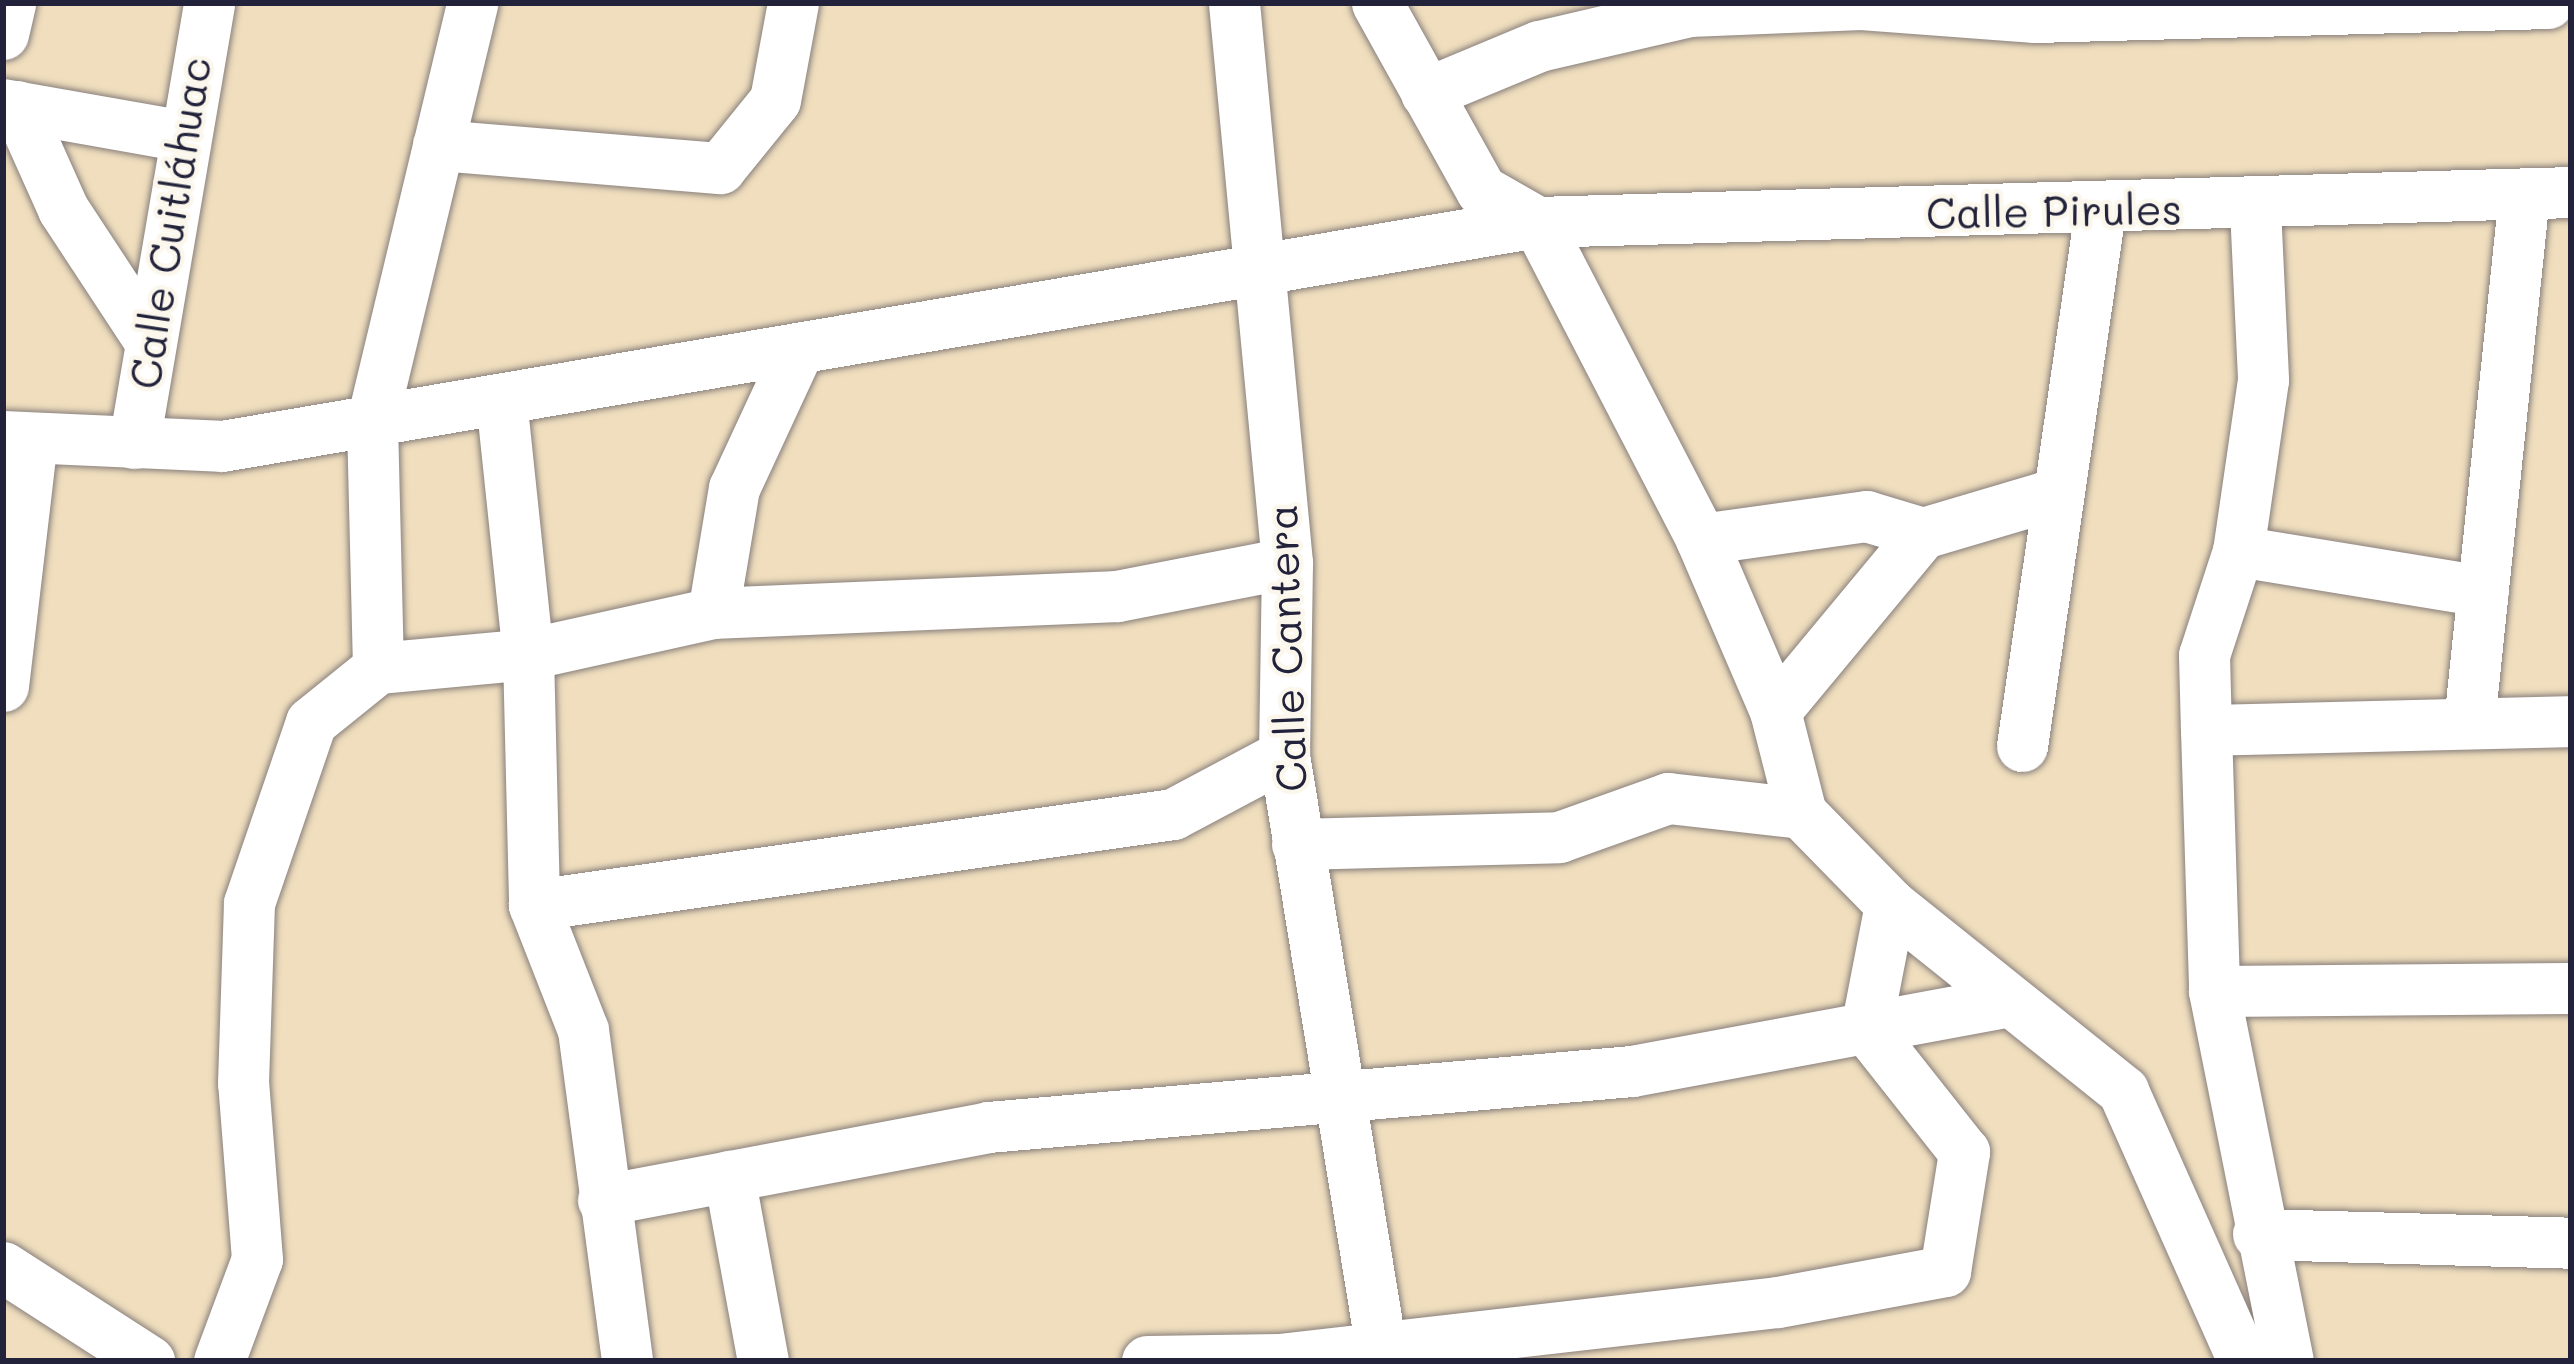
<!DOCTYPE html>
<meta charset="utf-8">
<style>
body{margin:0}
#map{position:relative;width:2574px;height:1364px;overflow:hidden;background:#f0debe;font-family:Mali,sans-serif}
div>[style]{position:absolute}
[style*='--x']{left:calc(var(--x)*1px);top:calc(var(--y)*1px);width:calc(var(--w)*1px);rotate:calc(var(--a)*1deg)}
.roads{filter:drop-shadow(0 0 3px #89807c) drop-shadow(0 0 3px #89807c)}
.minor>*{height:51px;margin:-25.5px;padding:0 25.5px;transform-origin:25.5px;border-radius:25.5px;background:#fff}
span{translate:-50% -50%;white-space:nowrap;text-align:center;line-height:1.15;-webkit-text-stroke:9px #fbf7ec;paint-order:stroke}
.street-label{font-size:42px;color:#22223b}
.frame{position:absolute;inset:0;border:6px solid #22223b;pointer-events:none}
</style>
<div id="map">
<div class="roads">
<div class="minor">
<i style="--x:1234;--y:3;--w:563;--a:84.59"></i>
<i style="--x:1287;--y:563;--w:192;--a:90.9"></i>
<i style="--x:1284;--y:755;--w:614;--a:80.72"></i>
<i style="--x:1377;--y:3;--w:214;--a:60.9"></i>
<i style="--x:1481;--y:190;--w:64;--a:29.7"></i>
<i style="--x:3;--y:34;--w:32;--a:-77"></i>
<i style="--x:1426;--y:93;--w:122;--a:-22.6"></i>
<i style="--x:1539;--y:46;--w:154;--a:-13.1"></i>
<i style="--x:1689;--y:11;--w:172;--a:-2.3"></i>
<i style="--x:1861;--y:4;--w:174;--a:4.3"></i>
<i style="--x:2035;--y:17;--w:513;--a:-1.56"></i>
<i style="--x:3;--y:104;--w:179;--a:10"></i>
<i style="--x:17;--y:106;--w:113;--a:65.9"></i>
<i style="--x:63;--y:209;--w:157;--a:56.7"></i>
<i style="--x:438;--y:145;--w:283;--a:4.7"></i>
<i style="--x:720;--y:168;--w:87;--a:-51"></i>
<i style="--x:775;--y:100;--w:99;--a:-79.5"></i>
<i style="--x:2255;--y:208;--w:172;--a:87.3"></i>
<i style="--x:2263;--y:380;--w:173;--a:98.3"></i>
<i style="--x:2238;--y:551;--w:109;--a:108.1"></i>
<i style="--x:2204;--y:655;--w:75;--a:88.5"></i>
<i style="--x:2206;--y:730;--w:261;--a:88.2"></i>
<i style="--x:2214;--y:991;--w:377;--a:78.7"></i>
<i style="--x:1537;--y:222;--w:357;--a:62.6"></i>
<i style="--x:1701;--y:539;--w:187;--a:66.7"></i>
<i style="--x:1775;--y:711;--w:105;--a:75.7"></i>
<i style="--x:1801;--y:813;--w:127;--a:45.6"></i>
<i style="--x:1890;--y:904;--w:299;--a:38.7"></i>
<i style="--x:2123;--y:1091;--w:295;--a:66"></i>
<i style="--x:501;--y:399;--w:256;--a:84"></i>
<i style="--x:528;--y:654;--w:251;--a:88.6"></i>
<i style="--x:534;--y:905;--w:134;--a:68.6"></i>
<i style="--x:583;--y:1030;--w:334;--a:82.4"></i>
<i style="--x:3;--y:436;--w:219;--a:2.6"></i>
<i style="--x:222;--y:446;--w:1334;--a:-9.67"></i>
<i style="--x:1537;--y:222;--w:1034;--a:-1.66"></i>
<i style="--x:134;--y:443;--w:446;--a:-80.3"></i>
<i style="--x:1701;--y:539;--w:167;--a:-7.9"></i>
<i style="--x:1866;--y:516;--w:59;--a:16.6"></i>
<i style="--x:2238;--y:551;--w:248;--a:9.3"></i>
<i style="--x:713;--y:613;--w:127;--a:-80.5"></i>
<i style="--x:734;--y:488;--w:154;--a:-65.1"></i>
<i style="--x:378;--y:668;--w:247;--a:-91.4"></i>
<i style="--x:372;--y:421;--w:430;--a:-76.5"></i>
<i style="--x:3;--y:686;--w:248;--a:-83.3"></i>
<i style="--x:1775;--y:711;--w:231;--a:-50.3"></i>
<i style="--x:1923;--y:533;--w:138;--a:-16.5"></i>
<i style="--x:2469;--y:723;--w:532;--a:-84.06"></i>
<i style="--x:2206;--y:730;--w:365;--a:-1.4"></i>
<i style="--x:2022;--y:746;--w:541;--a:-81.71"></i>
<i style="--x:1297;--y:844;--w:262;--a:-1.5"></i>
<i style="--x:1559;--y:837;--w:116;--a:-19.7"></i>
<i style="--x:1668;--y:798;--w:134;--a:6.4"></i>
<i style="--x:534;--y:905;--w:645;--a:-8.1"></i>
<i style="--x:1173;--y:814;--w:126;--a:-28"></i>
<i style="--x:2214;--y:991;--w:357;--a:-0.5"></i>
<i style="--x:729;--y:1176;--w:188;--a:79.6"></i>
<i style="--x:603;--y:1200;--w:392;--a:-10.7"></i>
<i style="--x:988;--y:1127;--w:646;--a:-4.97"></i>
<i style="--x:1632;--y:1071;--w:380;--a:-10.5"></i>
<i style="--x:2258;--y:1234;--w:313;--a:1.6"></i>
<i style="--x:3;--y:1267;--w:174;--a:32.8"></i>
<i style="--x:219;--y:1361;--w:109;--a:-69.6"></i>
<i style="--x:257;--y:1259;--w:177;--a:-94.5"></i>
<i style="--x:243;--y:1083;--w:180;--a:-88.1"></i>
<i style="--x:249;--y:903;--w:191;--a:-71.1"></i>
<i style="--x:311;--y:722;--w:86;--a:-38.9"></i>
<i style="--x:378;--y:668;--w:151;--a:-5.3"></i>
<i style="--x:528;--y:654;--w:189;--a:-12.5"></i>
<i style="--x:713;--y:613;--w:404;--a:-2.4"></i>
<i style="--x:1117;--y:596;--w:173;--a:-11"></i>
<i style="--x:1147;--y:1361;--w:132;--a:-0.9"></i>
<i style="--x:1279;--y:1359;--w:502;--a:-6.52"></i>
<i style="--x:1778;--y:1302;--w:170;--a:-10.5"></i>
<i style="--x:1945;--y:1271;--w:121;--a:-80.9"></i>
<i style="--x:1964;--y:1152;--w:158;--a:-128.3"></i>
<i style="--x:1866;--y:1028;--w:126;--a:-79"></i>
</div>
</div>
<div class="street-label">
<span style="left:2054px;top:211px;rotate:-1deg">Calle Pirules</span>
<span style="left:170px;top:223px;rotate:-81deg">Calle Cuitláhuac</span>
<span style="left:1286px;top:648px;rotate:-92deg">Calle Cantera</span>
</div>
<div class="frame"></div>
</div>
